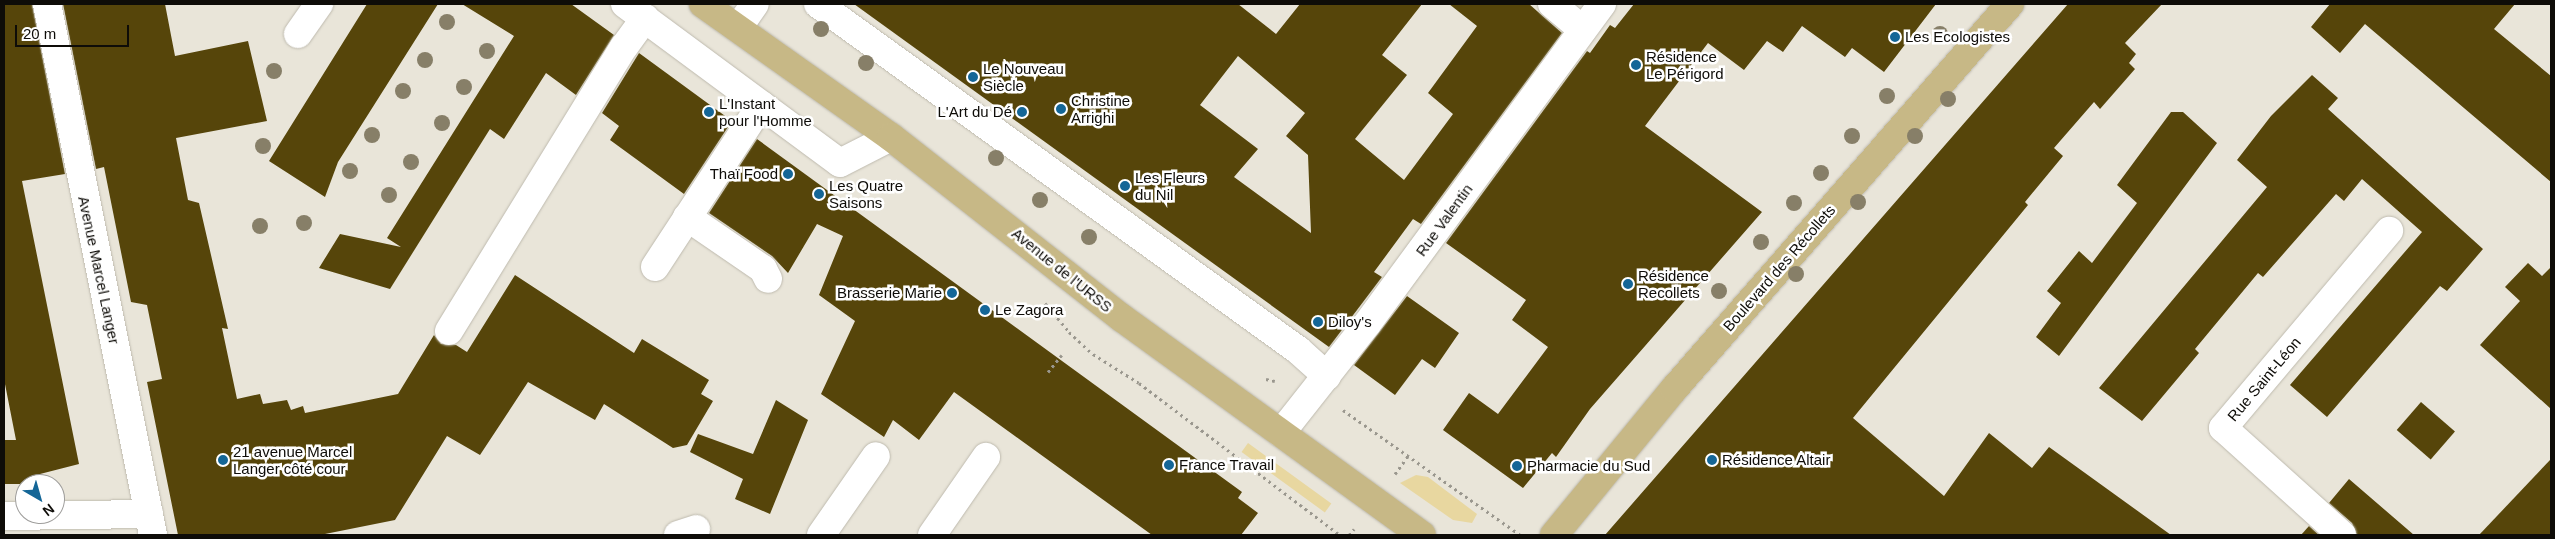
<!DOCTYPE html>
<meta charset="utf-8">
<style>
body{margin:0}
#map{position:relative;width:2555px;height:539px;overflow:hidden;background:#e9e5d9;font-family:Arial,sans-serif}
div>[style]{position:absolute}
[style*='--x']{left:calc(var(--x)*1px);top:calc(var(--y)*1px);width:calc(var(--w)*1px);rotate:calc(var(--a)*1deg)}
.green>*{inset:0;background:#e8d7a0;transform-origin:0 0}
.building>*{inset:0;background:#56450a;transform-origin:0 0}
.path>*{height:3px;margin-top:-1.5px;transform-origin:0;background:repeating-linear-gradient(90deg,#9a978e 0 2.5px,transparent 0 6.5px)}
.roads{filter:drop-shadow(0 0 1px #bebaae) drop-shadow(0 0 1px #bebaae)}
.minor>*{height:28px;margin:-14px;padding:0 14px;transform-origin:14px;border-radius:14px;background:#fff}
.major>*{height:28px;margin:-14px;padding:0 14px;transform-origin:14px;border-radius:14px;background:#c7b886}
.trees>*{width:16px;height:16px;margin:-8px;border-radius:50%;background:#877f68}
.dots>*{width:14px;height:14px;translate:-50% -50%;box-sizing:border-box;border:2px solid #fff;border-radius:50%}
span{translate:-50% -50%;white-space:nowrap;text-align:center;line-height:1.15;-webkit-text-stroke:5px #fff;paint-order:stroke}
.poi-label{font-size:15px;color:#0e0c08}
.left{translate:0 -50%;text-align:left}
.right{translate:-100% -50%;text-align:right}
.street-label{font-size:15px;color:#0e0c08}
.frame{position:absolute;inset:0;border:5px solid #0e0c08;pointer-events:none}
.north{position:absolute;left:15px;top:474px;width:50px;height:50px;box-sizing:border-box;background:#fff;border:1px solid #9f9e9c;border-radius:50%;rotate:142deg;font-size:14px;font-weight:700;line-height:20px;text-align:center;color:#0e0c08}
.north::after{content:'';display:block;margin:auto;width:18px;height:22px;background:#146697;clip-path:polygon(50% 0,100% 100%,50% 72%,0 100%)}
.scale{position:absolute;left:15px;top:25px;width:114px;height:22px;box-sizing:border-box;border:2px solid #0e0c08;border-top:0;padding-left:6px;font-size:15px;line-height:18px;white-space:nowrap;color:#0e0c08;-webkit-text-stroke:4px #fff;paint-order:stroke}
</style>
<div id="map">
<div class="green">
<i style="left:1248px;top:443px;width:103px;height:11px;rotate:36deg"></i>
<i style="clip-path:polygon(1416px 475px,1428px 477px,1477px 514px,1472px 523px,1453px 520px,1400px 483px)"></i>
</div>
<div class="building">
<i style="clip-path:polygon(4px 4px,32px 4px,65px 174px,22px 181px,79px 464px,40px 474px,39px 484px,4px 484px,4px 440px,16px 440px,4px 379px)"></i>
<i style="clip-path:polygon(63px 4px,165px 4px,175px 56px,248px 41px,267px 121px,176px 138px,188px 200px,199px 203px,211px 255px,228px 329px,222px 328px,237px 399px,260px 394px,263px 404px,287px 400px,291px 410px,303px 406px,305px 413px,398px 394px,434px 335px,441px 344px,456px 345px,467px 352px,515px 275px,634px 353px,642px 339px,709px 380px,701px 394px,713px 401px,687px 445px,673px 448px,604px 404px,595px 420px,528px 382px,480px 455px,447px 436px,395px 520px,320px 535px,178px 535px,147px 382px,162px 379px,147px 305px,131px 302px,104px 167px,96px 169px)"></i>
<i style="clip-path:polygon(367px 4px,438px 4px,338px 162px,325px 197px,269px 161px)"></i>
<i style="clip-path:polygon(462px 4px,571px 4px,614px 35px,576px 95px,546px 73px,504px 139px,490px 129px,390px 289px,319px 268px,340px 234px,401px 247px,387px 238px,514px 36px)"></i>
<i style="clip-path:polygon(evenodd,854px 4px,1238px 4px,1276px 34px,1300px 4px,1422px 4px,1382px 55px,1407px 75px,1355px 139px,1404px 180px,1453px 114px,1428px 93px,1477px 26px,1449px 4px,1529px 4px,1562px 33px,1421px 224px,1413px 219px,1374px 272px,1382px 277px,1329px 347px,854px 4px,1238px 56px,1305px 113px,1286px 136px,1308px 155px,1311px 233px,1234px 177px,1258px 149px,1200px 105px,1238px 56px)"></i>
<i style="clip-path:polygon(1634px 4px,1936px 4px,1884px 72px,1852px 48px,1845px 57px,1802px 26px,1783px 52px,1767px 41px,1744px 70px,1708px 43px,1645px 126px,1762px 212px,1590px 409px,1556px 457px,1552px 453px,1523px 488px,1443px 430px,1469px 393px,1498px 414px,1548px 347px,1512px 320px,1526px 300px,1446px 243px,1587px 51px,1590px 53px,1610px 25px,1615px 28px)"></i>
<i style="clip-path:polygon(2068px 4px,2162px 4px,2125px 43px,2136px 54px,2129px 63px,2135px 69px,2100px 109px,2094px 102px,2054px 148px,2063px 156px,2025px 202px,2028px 205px,1853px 418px,1944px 496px,1989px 433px,2032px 468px,2049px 447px,2171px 535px,1605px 535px)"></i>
<i style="clip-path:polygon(2330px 4px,2515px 4px,2494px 29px,2551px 76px,2551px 182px,2365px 24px,2340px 53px,2311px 27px)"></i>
<i style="clip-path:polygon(639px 53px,732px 121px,684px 194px,610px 140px,619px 126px,602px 113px)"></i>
<i style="clip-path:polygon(2312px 75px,2338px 98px,2328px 109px,2483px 249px,2447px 291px,2440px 286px,2327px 417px,2290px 385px,2422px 232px,2362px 179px,2344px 201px,2336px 194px,2263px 277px,2258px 273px,2195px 349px,2199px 353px,2142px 421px,2099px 388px,2267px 187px,2237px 160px,2271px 116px)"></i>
<i style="clip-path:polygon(2171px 112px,2183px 112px,2217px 143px,2059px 356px,2036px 337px,2061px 303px,2047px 291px,2079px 251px,2092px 263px,2137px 203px,2117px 185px)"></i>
<i style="clip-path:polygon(757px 139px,1242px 492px,1238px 498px,1258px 513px,1241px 535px,1152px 535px,954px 392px,919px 440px,893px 420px,884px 437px,821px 394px,855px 321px,819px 295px,843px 236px,817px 224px,788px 273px,772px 256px,709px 213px)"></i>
<i style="clip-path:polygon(2528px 263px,2542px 276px,2551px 267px,2551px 409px,2480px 345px,2520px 301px,2505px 287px)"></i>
<i style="clip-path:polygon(1407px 296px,1459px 333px,1435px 368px,1422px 359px,1395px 395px,1354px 365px)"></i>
<i style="clip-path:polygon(776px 400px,808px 420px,770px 514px,735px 499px,743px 479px,690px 452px,698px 434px,753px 454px)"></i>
<i style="left:2421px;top:402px;width:45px;height:37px;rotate:41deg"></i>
<i style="clip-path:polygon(2551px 459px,2551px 535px,2479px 535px)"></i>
<i style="clip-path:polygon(2349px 479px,2414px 535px,2357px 535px,2352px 523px,2329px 503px)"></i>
<i style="clip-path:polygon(2309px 526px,2319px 535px,2301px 535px)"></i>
</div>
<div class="path">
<i style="--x:1045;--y:303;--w:38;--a:50"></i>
<i style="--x:1069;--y:332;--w:33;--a:43"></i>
<i style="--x:1093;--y:354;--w:54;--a:32.2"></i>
<i style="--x:1139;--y:383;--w:252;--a:37.1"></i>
<i style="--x:1048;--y:372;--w:22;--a:-51"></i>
<i style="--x:1266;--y:379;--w:9;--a:13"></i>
<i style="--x:1343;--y:410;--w:217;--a:35.2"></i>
<i style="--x:1395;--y:474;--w:22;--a:-54"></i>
<i style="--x:1349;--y:535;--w:8;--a:-50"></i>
</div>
<div class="roads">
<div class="minor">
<i style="--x:47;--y:4;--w:541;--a:78.71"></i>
<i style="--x:625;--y:4;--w:267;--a:36.5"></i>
<i style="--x:840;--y:163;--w:57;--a:-27"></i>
<i style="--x:818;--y:4;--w:592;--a:35.79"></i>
<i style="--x:1298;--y:350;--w:39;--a:42"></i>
<i style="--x:1552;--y:4;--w:40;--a:40"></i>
<i style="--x:738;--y:28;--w:29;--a:-55"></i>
<i style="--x:298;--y:34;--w:37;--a:-55"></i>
<i style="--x:687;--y:217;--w:92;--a:34.4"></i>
<i style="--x:763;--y:269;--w:11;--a:63"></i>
<i style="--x:655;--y:267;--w:194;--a:-56.8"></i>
<i style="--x:449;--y:331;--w:334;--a:-58.4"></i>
<i style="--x:624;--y:47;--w:36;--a:-54"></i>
<i style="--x:1281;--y:433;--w:139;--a:-51.7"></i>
<i style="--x:1367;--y:324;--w:397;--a:-53.7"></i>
<i style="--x:4;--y:516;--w:145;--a:-0.8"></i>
<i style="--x:678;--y:535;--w:19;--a:-18"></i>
<i style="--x:821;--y:535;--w:96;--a:-55.2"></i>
<i style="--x:932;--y:535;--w:95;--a:-55.3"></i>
<i style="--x:2342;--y:535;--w:160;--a:-138"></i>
<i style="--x:2223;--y:428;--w:258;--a:-49.9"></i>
</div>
<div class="major">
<i style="--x:703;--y:4;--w:230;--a:35.3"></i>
<i style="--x:891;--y:137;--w:293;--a:38.1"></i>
<i style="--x:1122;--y:318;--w:370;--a:35.9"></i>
<i style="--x:1554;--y:535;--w:189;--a:-50.6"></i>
<i style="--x:1674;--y:389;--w:511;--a:-48.89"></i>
</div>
</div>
<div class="trees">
<i style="left:447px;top:22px"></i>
<i style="left:821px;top:29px"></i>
<i style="left:1940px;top:34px"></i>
<i style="left:487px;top:51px"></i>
<i style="left:425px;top:60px"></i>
<i style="left:866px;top:63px"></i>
<i style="left:274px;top:71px"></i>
<i style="left:464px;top:87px"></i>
<i style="left:403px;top:91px"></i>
<i style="left:1887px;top:96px"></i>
<i style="left:1948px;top:99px"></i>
<i style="left:442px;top:123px"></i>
<i style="left:372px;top:135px"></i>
<i style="left:1852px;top:136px"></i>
<i style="left:1915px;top:136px"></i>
<i style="left:263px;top:146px"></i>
<i style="left:996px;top:158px"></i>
<i style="left:411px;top:162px"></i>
<i style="left:350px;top:171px"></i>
<i style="left:1821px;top:173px"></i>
<i style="left:389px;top:195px"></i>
<i style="left:1040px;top:200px"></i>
<i style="left:1858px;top:202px"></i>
<i style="left:1794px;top:203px"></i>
<i style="left:304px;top:223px"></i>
<i style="left:260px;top:226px"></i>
<i style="left:1089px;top:237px"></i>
<i style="left:1761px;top:242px"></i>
<i style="left:1796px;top:274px"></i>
<i style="left:1719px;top:291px"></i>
</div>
<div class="dots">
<i style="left:1895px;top:37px;background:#146697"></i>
<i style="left:1636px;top:65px;background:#146697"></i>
<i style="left:973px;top:77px;background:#146697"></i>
<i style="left:1061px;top:109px;background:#146697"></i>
<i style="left:709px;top:112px;background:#146697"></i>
<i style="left:1022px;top:112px;background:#146697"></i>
<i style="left:788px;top:174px;background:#146697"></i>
<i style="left:1125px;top:186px;background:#146697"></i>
<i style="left:819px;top:194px;background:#146697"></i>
<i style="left:1628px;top:284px;background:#146697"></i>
<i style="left:952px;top:293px;background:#146697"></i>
<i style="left:985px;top:310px;background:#146697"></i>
<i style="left:1318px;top:322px;background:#146697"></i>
<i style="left:223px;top:460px;background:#146697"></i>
<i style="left:1712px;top:460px;background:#146697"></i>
<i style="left:1169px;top:465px;background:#146697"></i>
<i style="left:1517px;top:466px;background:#146697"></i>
</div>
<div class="poi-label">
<span class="left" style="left:1905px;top:37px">Les Ecologistes</span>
<span class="left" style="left:1646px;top:65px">Résidence<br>Le Périgord</span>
<span class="left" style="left:983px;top:77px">Le Nouveau<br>Siècle</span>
<span class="left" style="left:1071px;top:109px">Christine<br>Arrighi</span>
<span class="left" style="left:719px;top:112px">L'Instant<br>pour l'Homme</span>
<span class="right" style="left:1012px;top:112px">L'Art du Dé</span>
<span class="right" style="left:778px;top:174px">Thaï Food</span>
<span class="left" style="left:1135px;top:186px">Les Fleurs<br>du Nil</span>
<span class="left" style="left:829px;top:194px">Les Quatre<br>Saisons</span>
<span class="left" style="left:1638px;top:284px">Résidence<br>Recollets</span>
<span class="right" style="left:942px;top:293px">Brasserie Marie</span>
<span class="left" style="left:995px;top:310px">Le Zagora</span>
<span class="left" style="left:1328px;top:322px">Diloy's</span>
<span class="left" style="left:233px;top:460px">21 avenue Marcel<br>Langer côté cour</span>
<span class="left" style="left:1722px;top:460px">Résidence Altair</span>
<span class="left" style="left:1179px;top:465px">France Travail</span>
<span class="left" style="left:1527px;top:466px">Pharmacie du Sud</span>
</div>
<div class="street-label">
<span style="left:1444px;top:220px;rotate:-54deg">Rue Valentin</span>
<span style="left:1779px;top:268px;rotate:-49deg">Boulevard des Récollets</span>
<span style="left:99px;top:270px;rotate:78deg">Avenue Marcel Langer</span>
<span style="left:1062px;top:270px;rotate:39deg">Avenue de l'URSS</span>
<span style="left:2264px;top:379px;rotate:-50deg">Rue Saint-Léon</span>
</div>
<div class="frame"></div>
<div class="north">N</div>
<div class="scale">20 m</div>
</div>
